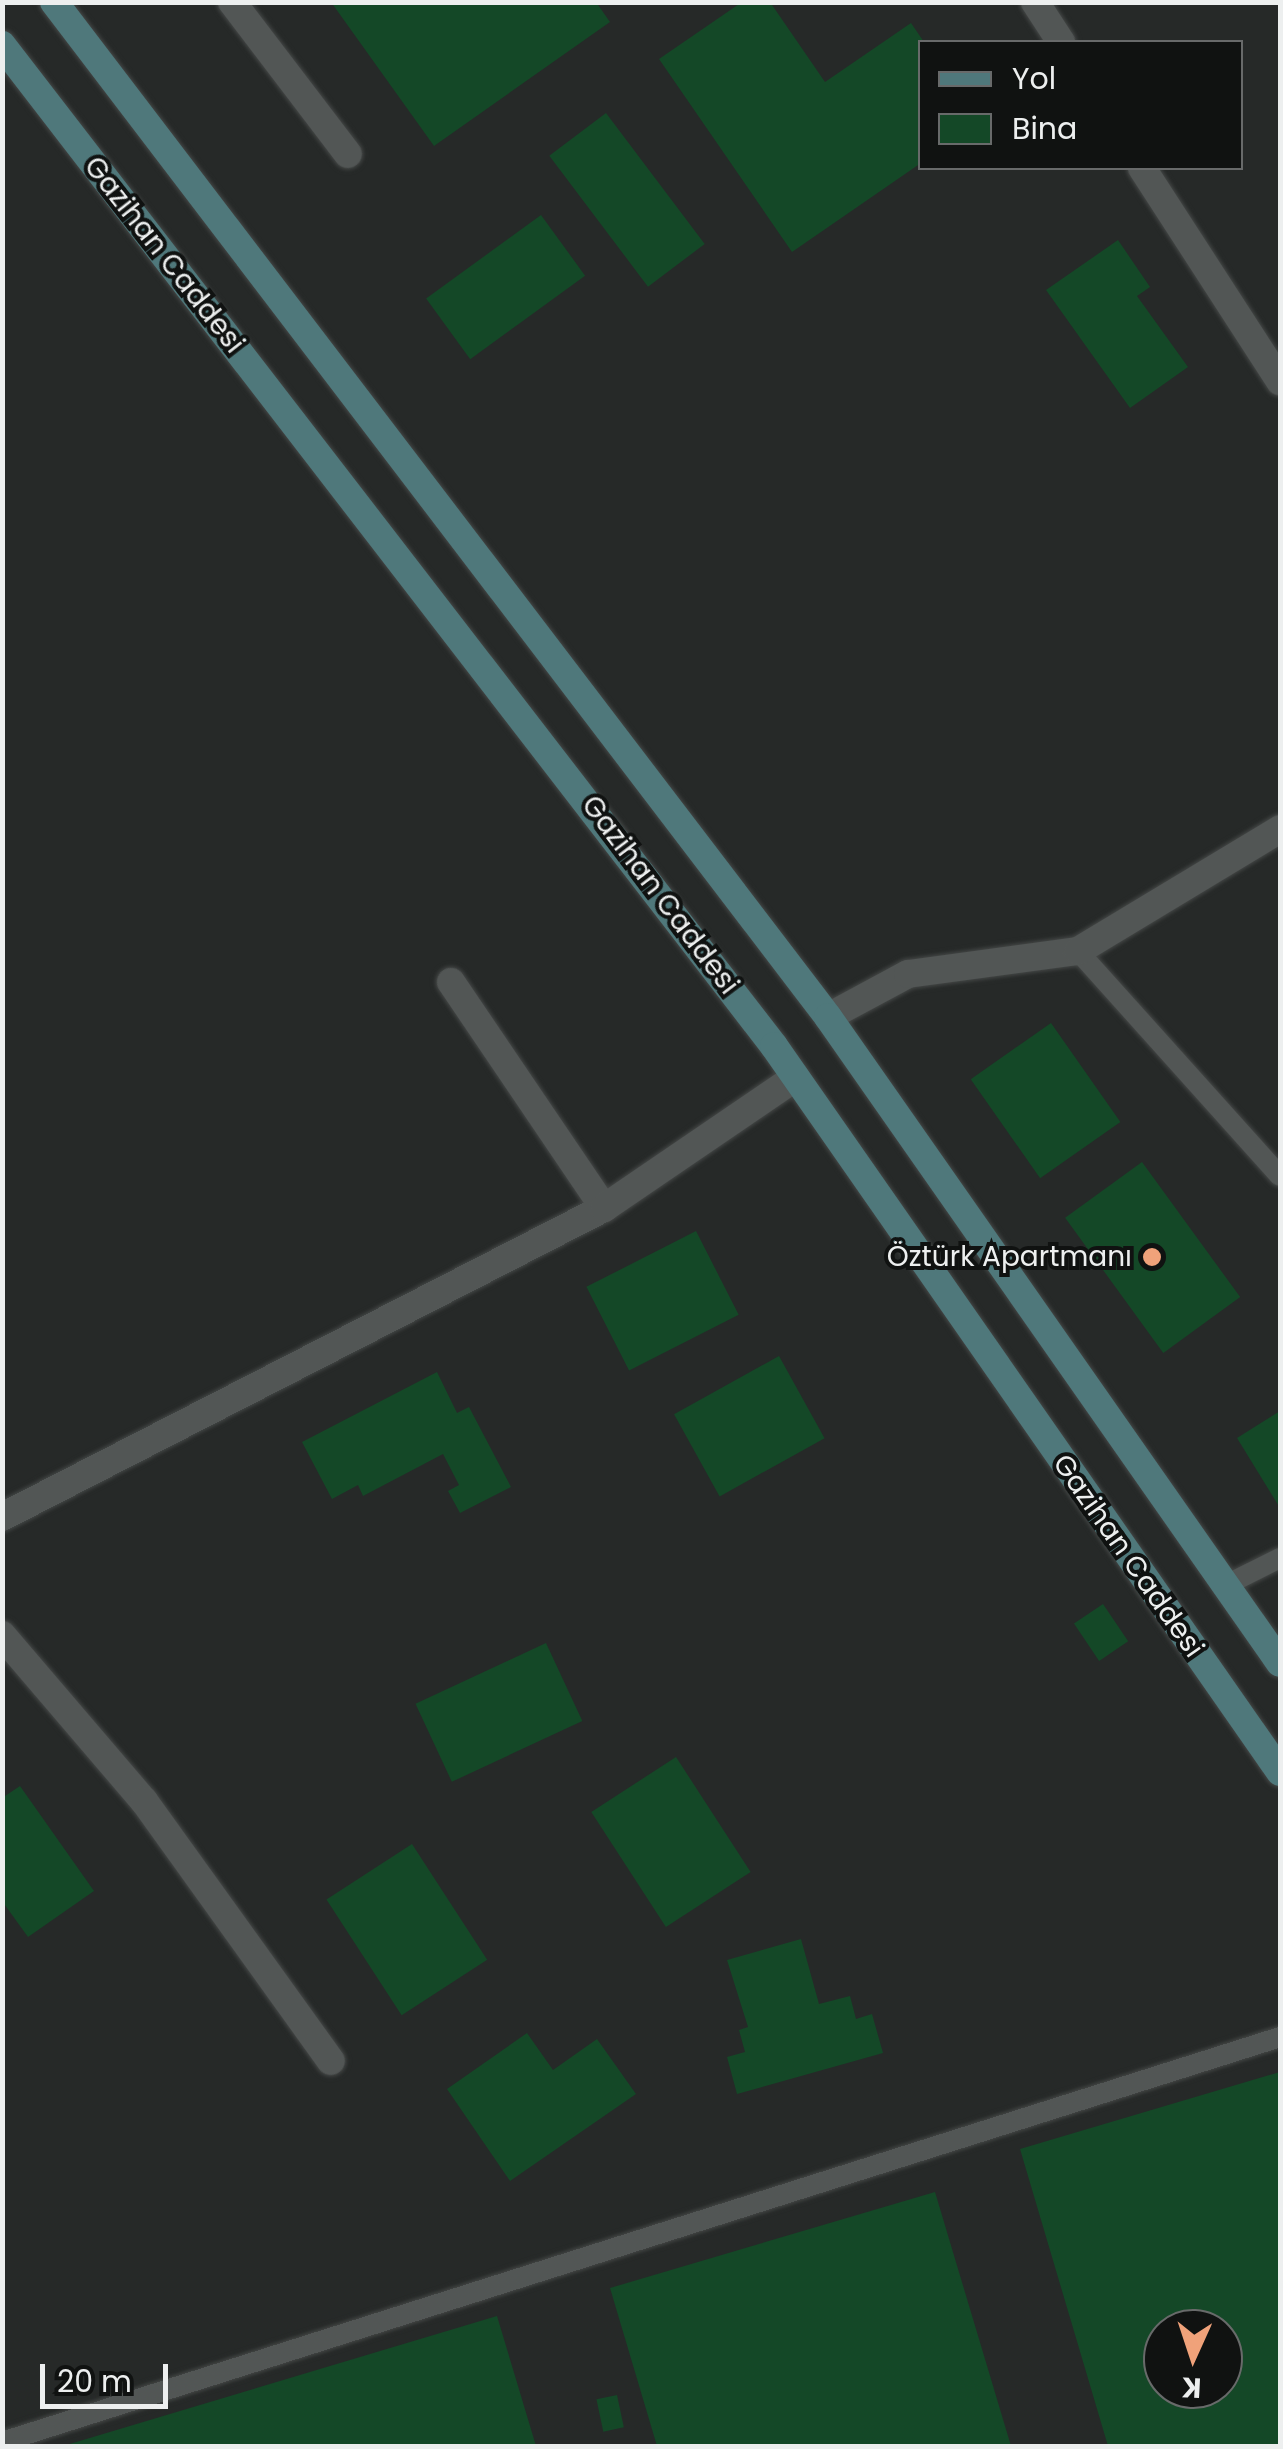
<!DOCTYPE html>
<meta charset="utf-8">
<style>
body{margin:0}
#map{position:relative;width:1283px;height:2449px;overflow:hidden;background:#262928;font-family:Poppins,sans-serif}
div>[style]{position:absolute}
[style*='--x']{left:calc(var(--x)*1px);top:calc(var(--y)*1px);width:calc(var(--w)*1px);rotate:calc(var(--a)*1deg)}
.building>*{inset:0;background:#144827;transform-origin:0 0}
.roads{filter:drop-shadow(0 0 2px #444746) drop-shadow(0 0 2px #444746)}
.service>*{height:20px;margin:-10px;padding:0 10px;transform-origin:10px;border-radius:10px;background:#525655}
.minor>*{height:28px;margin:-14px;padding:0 14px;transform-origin:14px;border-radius:14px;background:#525655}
.secondary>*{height:28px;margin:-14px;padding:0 14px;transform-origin:14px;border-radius:14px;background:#4f787b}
.dots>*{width:28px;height:28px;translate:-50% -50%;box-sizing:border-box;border:5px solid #101211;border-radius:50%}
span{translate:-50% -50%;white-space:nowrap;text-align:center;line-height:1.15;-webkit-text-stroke:8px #101211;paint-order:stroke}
.street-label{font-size:28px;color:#edefef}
.poi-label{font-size:28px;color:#edefef}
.right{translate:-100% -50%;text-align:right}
.frame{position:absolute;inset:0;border:5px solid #edefef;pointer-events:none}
.legend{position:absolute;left:918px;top:40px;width:325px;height:130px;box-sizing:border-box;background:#101211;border:2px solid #686a6a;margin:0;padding:12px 18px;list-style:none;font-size:30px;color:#edefef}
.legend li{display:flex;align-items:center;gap:20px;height:50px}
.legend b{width:50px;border:2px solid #686a6a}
.north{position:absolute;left:1143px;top:2309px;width:100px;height:100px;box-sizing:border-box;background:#101211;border:2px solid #686a6a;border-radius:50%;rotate:183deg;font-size:28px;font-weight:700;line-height:40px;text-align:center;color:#edefef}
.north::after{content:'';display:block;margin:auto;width:35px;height:45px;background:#f0a27a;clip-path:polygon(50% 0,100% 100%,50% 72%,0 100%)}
.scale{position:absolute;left:40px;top:2364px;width:128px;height:45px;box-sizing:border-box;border:5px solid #edefef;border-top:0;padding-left:12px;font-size:30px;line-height:35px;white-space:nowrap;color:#edefef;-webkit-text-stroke:8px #101211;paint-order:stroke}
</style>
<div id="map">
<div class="building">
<i style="clip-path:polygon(331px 2px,596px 2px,610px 22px,434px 146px)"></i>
<i style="clip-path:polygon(742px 2px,770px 2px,825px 82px,911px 23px,924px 42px,921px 163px,792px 252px,659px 59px)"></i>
<i style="left:606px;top:113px;width:164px;height:71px;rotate:53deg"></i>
<i style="left:541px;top:215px;width:75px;height:142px;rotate:54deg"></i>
<i style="clip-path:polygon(1118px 240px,1150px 287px,1137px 296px,1188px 367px,1130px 408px,1046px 290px)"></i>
<i style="left:1051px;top:1023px;width:121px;height:98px;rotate:55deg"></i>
<i style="left:1142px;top:1162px;width:167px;height:95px;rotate:54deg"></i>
<i style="left:696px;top:1231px;width:94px;height:123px;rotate:63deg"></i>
<i style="left:779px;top:1356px;width:94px;height:120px;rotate:61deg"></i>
<i style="clip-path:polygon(437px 1372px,457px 1413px,469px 1407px,511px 1487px,460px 1513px,448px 1491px,459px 1485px,443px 1454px,363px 1496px,358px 1485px,332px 1499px,302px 1442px)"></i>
<i style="clip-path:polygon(1280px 1411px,1280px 1508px,1237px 1438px)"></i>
<i style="left:1103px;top:1604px;width:45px;height:35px;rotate:56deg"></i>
<i style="left:546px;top:1643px;width:86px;height:144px;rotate:65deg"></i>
<i style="left:676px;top:1757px;width:137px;height:101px;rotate:57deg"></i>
<i style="clip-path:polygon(20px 1786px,94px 1891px,28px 1937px,2px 1901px,2px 1798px)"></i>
<i style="left:412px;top:1844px;width:138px;height:102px;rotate:57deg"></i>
<i style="clip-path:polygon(801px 1939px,819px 2004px,850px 1996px,856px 2019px,872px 2014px,883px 2053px,737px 2094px,727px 2057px,745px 2052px,739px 2030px,748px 2027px,727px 1960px)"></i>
<i style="clip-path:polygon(527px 2033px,553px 2070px,597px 2039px,636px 2094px,510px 2181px,447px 2089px)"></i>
<i style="clip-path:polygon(evenodd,1280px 2072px,1280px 2446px,1108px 2446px,1020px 2149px,1280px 2072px,1163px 2329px,1223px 2329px,1223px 2389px,1163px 2389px,1163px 2329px)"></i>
<i style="clip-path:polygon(935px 2192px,1011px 2446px,657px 2446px,610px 2288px)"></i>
<i style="clip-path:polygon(497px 2316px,536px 2446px,63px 2446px)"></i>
<i style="left:617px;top:2395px;width:33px;height:21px;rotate:78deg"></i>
</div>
<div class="roads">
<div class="service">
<i style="--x:1078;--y:951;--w:302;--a:48.1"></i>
<i style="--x:1226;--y:1585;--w:60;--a:-26.6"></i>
<i style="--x:2;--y:2442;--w:1341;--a:-17.58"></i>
</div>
<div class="minor">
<i style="--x:232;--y:2;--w:191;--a:52.7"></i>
<i style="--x:1035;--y:2;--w:48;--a:57"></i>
<i style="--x:1142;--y:168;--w:254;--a:57.1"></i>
<i style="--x:451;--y:982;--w:273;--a:55.9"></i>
<i style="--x:828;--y:1017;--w:91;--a:-28.3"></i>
<i style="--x:908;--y:974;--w:172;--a:-7.7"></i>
<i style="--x:1078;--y:951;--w:236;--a:-31.1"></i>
<i style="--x:2;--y:1517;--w:677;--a:-27.17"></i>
<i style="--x:604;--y:1208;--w:232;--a:-34.3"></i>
<i style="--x:2;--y:1635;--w:218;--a:49.5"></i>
<i style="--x:144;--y:1801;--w:320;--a:54.3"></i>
</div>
<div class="secondary">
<i style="--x:54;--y:2;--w:1276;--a:52.67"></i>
<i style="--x:828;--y:1017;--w:788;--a:55.02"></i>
<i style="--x:2;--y:45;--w:1264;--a:52.36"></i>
<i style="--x:774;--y:1046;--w:885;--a:55.12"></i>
</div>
</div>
<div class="dots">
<i style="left:1152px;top:1257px;background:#f0a27a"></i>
</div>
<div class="street-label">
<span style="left:164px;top:255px;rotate:52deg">Gazihan Caddesi</span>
<span style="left:660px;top:895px;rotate:53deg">Gazihan Caddesi</span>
<span style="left:1128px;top:1556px;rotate:55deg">Gazihan Caddesi</span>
</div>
<div class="poi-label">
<span class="right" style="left:1132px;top:1257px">Öztürk Apartmanı</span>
</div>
<div class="frame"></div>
<ul class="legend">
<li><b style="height:12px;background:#4f787b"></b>Yol</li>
<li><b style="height:28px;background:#144827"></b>Bina</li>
</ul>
<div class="north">K</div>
<div class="scale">20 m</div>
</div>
